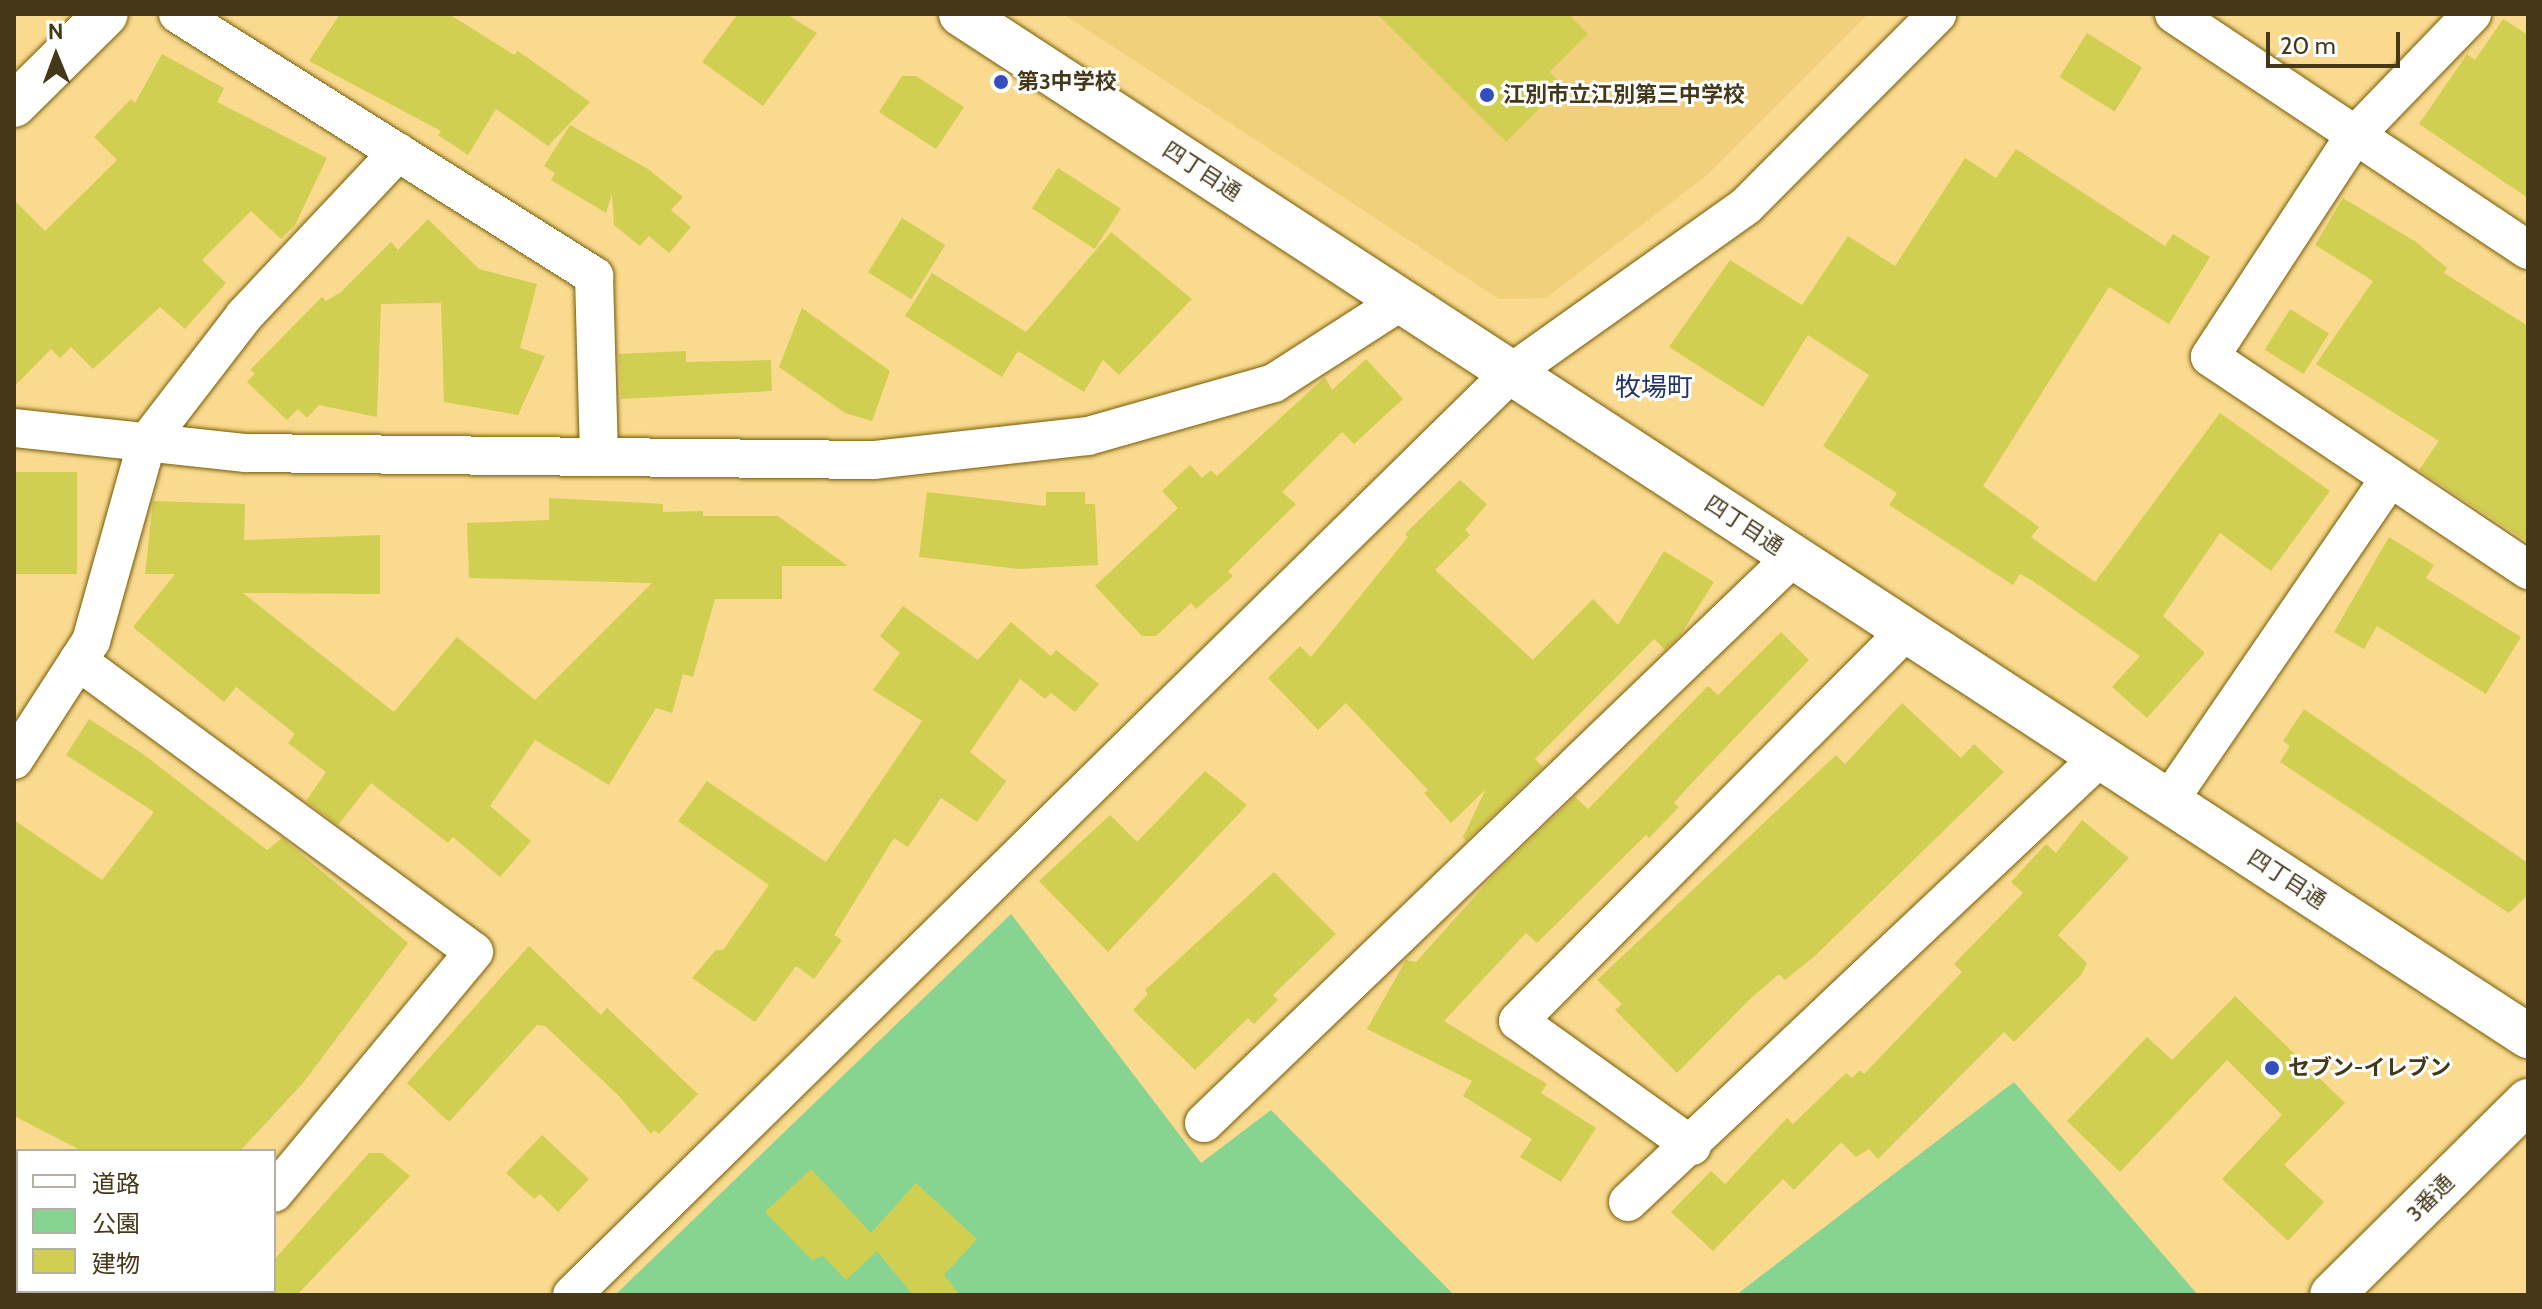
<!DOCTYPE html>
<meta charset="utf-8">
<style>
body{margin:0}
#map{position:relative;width:2542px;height:1309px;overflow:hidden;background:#f9da8f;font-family:Cabin,"Noto Sans JP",sans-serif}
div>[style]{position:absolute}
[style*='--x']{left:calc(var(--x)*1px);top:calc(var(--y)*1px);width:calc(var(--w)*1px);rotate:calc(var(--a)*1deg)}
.built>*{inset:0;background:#f1cf7b}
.green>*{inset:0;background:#86d392}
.building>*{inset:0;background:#d1cf52;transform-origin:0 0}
.roads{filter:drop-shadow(0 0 2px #775b00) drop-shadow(0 0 2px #775b00)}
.minor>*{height:38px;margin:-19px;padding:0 19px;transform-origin:19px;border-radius:19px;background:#fff}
.tertiary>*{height:44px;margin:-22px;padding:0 22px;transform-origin:22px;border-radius:22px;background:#fff}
.dots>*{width:22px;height:22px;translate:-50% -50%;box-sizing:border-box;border:4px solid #fff;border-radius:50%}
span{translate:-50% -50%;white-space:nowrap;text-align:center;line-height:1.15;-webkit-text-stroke:6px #fff;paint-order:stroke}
.poi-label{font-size:22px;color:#443819;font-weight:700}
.left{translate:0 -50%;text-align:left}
.street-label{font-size:22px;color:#443819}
.quarter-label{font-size:26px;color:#22336b}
.frame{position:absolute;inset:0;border:16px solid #443819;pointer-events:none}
.legend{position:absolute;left:16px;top:1149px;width:260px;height:144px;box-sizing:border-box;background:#fff;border:2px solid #b4afa3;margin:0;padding:10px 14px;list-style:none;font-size:24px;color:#443819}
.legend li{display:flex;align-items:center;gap:16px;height:40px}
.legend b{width:40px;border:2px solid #b4afa3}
.north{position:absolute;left:16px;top:16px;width:80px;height:80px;-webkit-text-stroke:6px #fff;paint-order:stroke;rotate:359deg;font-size:22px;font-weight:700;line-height:32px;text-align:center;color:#443819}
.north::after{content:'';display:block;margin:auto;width:28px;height:36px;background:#443819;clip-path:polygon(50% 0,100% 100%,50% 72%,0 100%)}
.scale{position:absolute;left:2266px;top:32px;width:134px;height:36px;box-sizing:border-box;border:4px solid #443819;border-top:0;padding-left:10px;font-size:24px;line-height:28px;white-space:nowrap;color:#443819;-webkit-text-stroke:6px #fff;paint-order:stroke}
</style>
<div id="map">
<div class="built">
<i style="clip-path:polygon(1063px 14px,1868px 14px,1706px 176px,1546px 298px,1499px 299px)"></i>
</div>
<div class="green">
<i style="clip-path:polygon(1011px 914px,1201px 1163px,1271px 1110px,1454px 1295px,615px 1295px)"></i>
<i style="clip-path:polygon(2014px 1082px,2198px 1295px,1736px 1295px)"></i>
</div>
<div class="building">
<i style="clip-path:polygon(340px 14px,449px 14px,514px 55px,518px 51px,590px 102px,548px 146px,496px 109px,468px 155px,438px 135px,441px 131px,309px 61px)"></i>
<i style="clip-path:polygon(738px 14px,786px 14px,817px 33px,763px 106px,702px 62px)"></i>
<i style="clip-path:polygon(1377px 14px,1568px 14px,1588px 34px,1549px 72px,1563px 85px,1506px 142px)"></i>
<i style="clip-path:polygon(2503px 19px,2528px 35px,2528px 198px,2419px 124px,2467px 54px,2475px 60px)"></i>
<i style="left:2087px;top:33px;width:65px;height:52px;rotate:32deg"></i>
<i style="clip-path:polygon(162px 54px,224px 88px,217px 102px,327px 158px,295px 225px,281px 239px,251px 211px,202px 260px,226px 283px,185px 329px,160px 307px,93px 369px,71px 347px,60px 358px,51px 349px,14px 387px,14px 200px,45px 231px,117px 160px,94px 137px,131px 99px,135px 103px)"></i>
<i style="clip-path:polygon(902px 76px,916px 76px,964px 107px,936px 149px,879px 112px)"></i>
<i style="clip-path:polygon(570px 125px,648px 169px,683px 197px,671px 210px,691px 227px,669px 253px,649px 236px,640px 246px,614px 225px,612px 194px,606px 213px,551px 180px,555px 173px,544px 166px)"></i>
<i style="clip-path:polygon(2016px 149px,2165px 246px,2173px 234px,2210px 257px,2169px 324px,2109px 287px,1983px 486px,2039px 527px,2031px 537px,2095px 582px,2220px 413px,2330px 491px,2271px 571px,2220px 533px,2163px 616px,2205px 653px,2147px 718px,2112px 687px,2140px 656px,2033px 581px,2020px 574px,2013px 585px,1889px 505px,1897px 493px,1823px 446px,1869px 375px,1808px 335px,1763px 407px,1669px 347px,1730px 260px,1802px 305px,1848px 236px,1895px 266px,1965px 158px,1996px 178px)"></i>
<i style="left:1058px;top:168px;width:75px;height:48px;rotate:33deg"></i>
<i style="clip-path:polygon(2343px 198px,2416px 242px,2447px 268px,2444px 273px,2528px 326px,2528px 542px,2419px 470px,2439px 441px,2316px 364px,2373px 281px,2315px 245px)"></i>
<i style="left:902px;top:218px;width:51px;height:64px;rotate:32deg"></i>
<i style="clip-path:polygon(428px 219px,479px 269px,537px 284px,520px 348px,545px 356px,518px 415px,444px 402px,441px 303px,381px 304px,377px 417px,319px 405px,307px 418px,298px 409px,287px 420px,247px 382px,255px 373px,250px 370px,322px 297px,326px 301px,341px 292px,391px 242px,398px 250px)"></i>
<i style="clip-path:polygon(1111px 232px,1192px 299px,1119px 375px,1103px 360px,1084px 392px,1018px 351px,1002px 377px,905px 316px,932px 273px,1026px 332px)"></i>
<i style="clip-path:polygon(802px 308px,890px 371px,872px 421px,845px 413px,779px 367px)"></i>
<i style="left:2290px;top:309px;width:46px;height:48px;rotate:32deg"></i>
<i style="clip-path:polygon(686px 351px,686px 362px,771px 360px,772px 391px,621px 399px,619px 354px)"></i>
<i style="clip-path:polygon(1366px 359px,1403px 399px,1354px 444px,1342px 432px,1282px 492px,1296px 504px,1228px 571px,1233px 576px,1196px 609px,1191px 603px,1156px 636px,1142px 636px,1095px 586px,1178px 508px,1162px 491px,1190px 465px,1202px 478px,1211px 470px,1217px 476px,1325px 377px,1332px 390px)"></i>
<i style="left:77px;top:472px;width:102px;height:63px;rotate:90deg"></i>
<i style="clip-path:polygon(1460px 480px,1487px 504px,1465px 530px,1470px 535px,1435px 570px,1533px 660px,1593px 599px,1618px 625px,1664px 551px,1714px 582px,1681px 634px,1665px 650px,1654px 639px,1535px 759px,1543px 767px,1466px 841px,1463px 837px,1486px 789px,1451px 823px,1424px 793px,1428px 790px,1346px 703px,1318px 730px,1268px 678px,1300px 646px,1311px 657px,1408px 537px,1405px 534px)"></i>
<i style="clip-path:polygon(927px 492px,1046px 506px,1046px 492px,1085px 492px,1085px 504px,1095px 504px,1098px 565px,1018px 569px,919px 557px)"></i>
<i style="clip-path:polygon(549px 498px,663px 504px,663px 512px,703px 511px,703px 516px,778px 516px,848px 566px,782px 566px,782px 599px,715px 599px,693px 677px,683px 674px,672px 713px,656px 708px,609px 785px,535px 740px,490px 806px,531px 841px,500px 877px,453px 837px,448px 843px,371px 783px,338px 825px,306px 801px,326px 772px,288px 743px,295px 734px,236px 687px,224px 702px,133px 627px,175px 574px,145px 574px,153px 501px,245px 504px,244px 540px,380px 535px,380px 594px,243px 593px,394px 712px,457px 637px,535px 700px,652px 583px,469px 578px,467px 523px,549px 520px)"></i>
<i style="clip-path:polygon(2389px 537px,2434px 565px,2426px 578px,2521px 637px,2486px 694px,2377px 626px,2364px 649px,2334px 632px)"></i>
<i style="clip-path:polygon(903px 606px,978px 660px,1011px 622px,1051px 656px,1056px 650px,1099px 684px,1075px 712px,1051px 693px,1045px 699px,1020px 679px,970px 752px,1006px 781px,977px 822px,941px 798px,908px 847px,894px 838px,834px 935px,842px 940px,814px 979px,796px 966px,755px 1022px,692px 978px,716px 950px,723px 950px,769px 885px,678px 821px,707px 781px,826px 862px,922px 721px,873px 690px,900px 653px,880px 636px)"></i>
<i style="clip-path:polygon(1781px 632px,1809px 660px,1689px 786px,1674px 803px,1679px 807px,1649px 838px,1646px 835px,1537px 943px,1526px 933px,1444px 1021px,1547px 1084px,1541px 1093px,1596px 1128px,1561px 1182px,1520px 1157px,1532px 1139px,1463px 1096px,1472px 1081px,1367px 1029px,1406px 960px,1416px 962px,1495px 874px,1575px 797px,1588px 809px,1708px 686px,1718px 695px)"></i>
<i style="clip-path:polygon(1902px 703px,1961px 758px,1974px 744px,2004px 772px,1816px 955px,1785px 980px,1779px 974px,1750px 999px,1677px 1073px,1615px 1010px,1622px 1004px,1597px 980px,1836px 755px,1845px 764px)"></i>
<i style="clip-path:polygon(2304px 709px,2528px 863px,2528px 895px,2509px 913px,2280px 762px,2290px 746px,2283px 741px)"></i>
<i style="clip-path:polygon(89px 719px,143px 754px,267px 850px,282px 838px,408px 943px,303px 1083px,240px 1151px,82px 1151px,14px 1116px,14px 820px,102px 880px,154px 812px,66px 755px)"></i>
<i style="clip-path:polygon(1205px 771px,1247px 805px,1108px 952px,1039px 881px,1110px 815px,1137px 842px)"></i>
<i style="clip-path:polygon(2082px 820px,2129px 858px,2058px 935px,2087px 963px,2082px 974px,2014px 1042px,2004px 1032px,1878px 1159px,1869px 1149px,1856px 1157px,1841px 1142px,1794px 1190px,1783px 1179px,1713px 1251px,1671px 1212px,1711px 1171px,1725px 1184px,1787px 1118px,1793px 1124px,1846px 1073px,1852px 1078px,1860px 1070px,1864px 1074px,1962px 972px,1954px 964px,2023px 893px,2011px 882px,2046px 844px,2056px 853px)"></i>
<i style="clip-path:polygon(1274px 872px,1336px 934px,1273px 995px,1278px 1000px,1254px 1024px,1248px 1018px,1195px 1070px,1133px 1010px,1148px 994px,1145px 990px)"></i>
<i style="clip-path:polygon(529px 946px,601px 1015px,607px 1008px,698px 1094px,659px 1134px,654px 1130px,651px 1134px,618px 1095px,545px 1026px,537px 1025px,449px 1122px,407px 1083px)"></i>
<i style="clip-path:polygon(2235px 996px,2345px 1103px,2284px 1165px,2324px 1202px,2288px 1241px,2222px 1179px,2282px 1115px,2227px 1060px,2120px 1172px,2067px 1121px,2147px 1037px,2172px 1060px)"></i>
<i style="clip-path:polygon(542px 1135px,589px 1179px,558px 1212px,540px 1194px,534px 1199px,506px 1173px)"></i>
<i style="clip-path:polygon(369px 1153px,382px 1153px,410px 1176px,297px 1295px,274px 1295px,274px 1260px)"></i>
<i style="clip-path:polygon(811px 1169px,871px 1233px,916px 1183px,977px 1239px,944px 1275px,960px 1295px,913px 1295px,877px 1251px,846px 1280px,823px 1256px,812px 1260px,765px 1212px)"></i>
</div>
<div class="roads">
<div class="minor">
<i style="--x:178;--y:14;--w:492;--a:32.2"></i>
<i style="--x:594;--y:276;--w:181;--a:88.4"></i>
<i style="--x:2174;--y:14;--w:425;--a:33.7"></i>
<i style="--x:2472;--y:14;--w:168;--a:134"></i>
<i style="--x:2355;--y:135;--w:265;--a:123.2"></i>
<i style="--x:2210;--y:357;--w:383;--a:33.8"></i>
<i style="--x:14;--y:428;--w:233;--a:6.2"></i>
<i style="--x:246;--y:453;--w:628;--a:0.64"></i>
<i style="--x:874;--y:460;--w:215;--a:-6.4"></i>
<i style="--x:1088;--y:436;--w:193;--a:-15.9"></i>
<i style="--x:1274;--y:383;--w:151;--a:-32.8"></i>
<i style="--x:78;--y:661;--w:491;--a:36.3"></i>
<i style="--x:474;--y:952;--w:313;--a:129.7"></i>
<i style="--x:14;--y:760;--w:142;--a:-57.1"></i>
<i style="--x:91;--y:641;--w:207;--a:-74.3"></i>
<i style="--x:147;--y:442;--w:159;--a:-52.4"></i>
<i style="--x:244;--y:316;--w:225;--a:-46.8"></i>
<i style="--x:2168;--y:802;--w:393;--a:-55.6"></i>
<i style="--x:1204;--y:1123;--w:817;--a:-43.86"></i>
<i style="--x:1692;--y:1146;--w:214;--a:-144.3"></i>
<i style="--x:1518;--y:1021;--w:550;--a:-45.15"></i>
<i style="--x:1628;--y:1202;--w:649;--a:-43.31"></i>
<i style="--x:190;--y:1295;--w:5;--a:-53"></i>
<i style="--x:572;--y:1295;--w:1316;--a:-44.48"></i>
<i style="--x:1511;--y:373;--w:288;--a:-35.4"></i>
<i style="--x:1746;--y:206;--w:271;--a:-45.1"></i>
</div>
<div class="tertiary">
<i style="--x:961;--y:14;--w:1871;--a:33.11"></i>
<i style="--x:14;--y:105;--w:129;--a:-44.7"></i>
<i style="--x:2332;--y:1295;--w:276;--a:-44.7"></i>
</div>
</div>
<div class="dots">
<i style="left:1001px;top:82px;background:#324ebf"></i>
<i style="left:1487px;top:95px;background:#324ebf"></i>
<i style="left:2272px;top:1068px;background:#324ebf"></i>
</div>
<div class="poi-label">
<span class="left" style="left:1017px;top:82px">第3中学校</span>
<span class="left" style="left:1503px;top:95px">江別市立江別第三中学校</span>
<span class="left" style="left:2288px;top:1068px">セブン-イレブン</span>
</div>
<div class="street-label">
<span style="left:1202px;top:171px;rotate:33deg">四丁目通</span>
<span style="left:1744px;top:525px;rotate:33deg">四丁目通</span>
<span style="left:2287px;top:879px;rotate:33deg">四丁目通</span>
<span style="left:2430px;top:1198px;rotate:-45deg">3番通</span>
</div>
<div class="quarter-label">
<span style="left:1654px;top:388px">牧場町</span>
</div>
<div class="frame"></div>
<ul class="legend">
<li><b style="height:10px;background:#fff"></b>道路</li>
<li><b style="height:22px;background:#86d392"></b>公園</li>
<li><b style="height:22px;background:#d1cf52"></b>建物</li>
</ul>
<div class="north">N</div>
<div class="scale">20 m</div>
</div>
